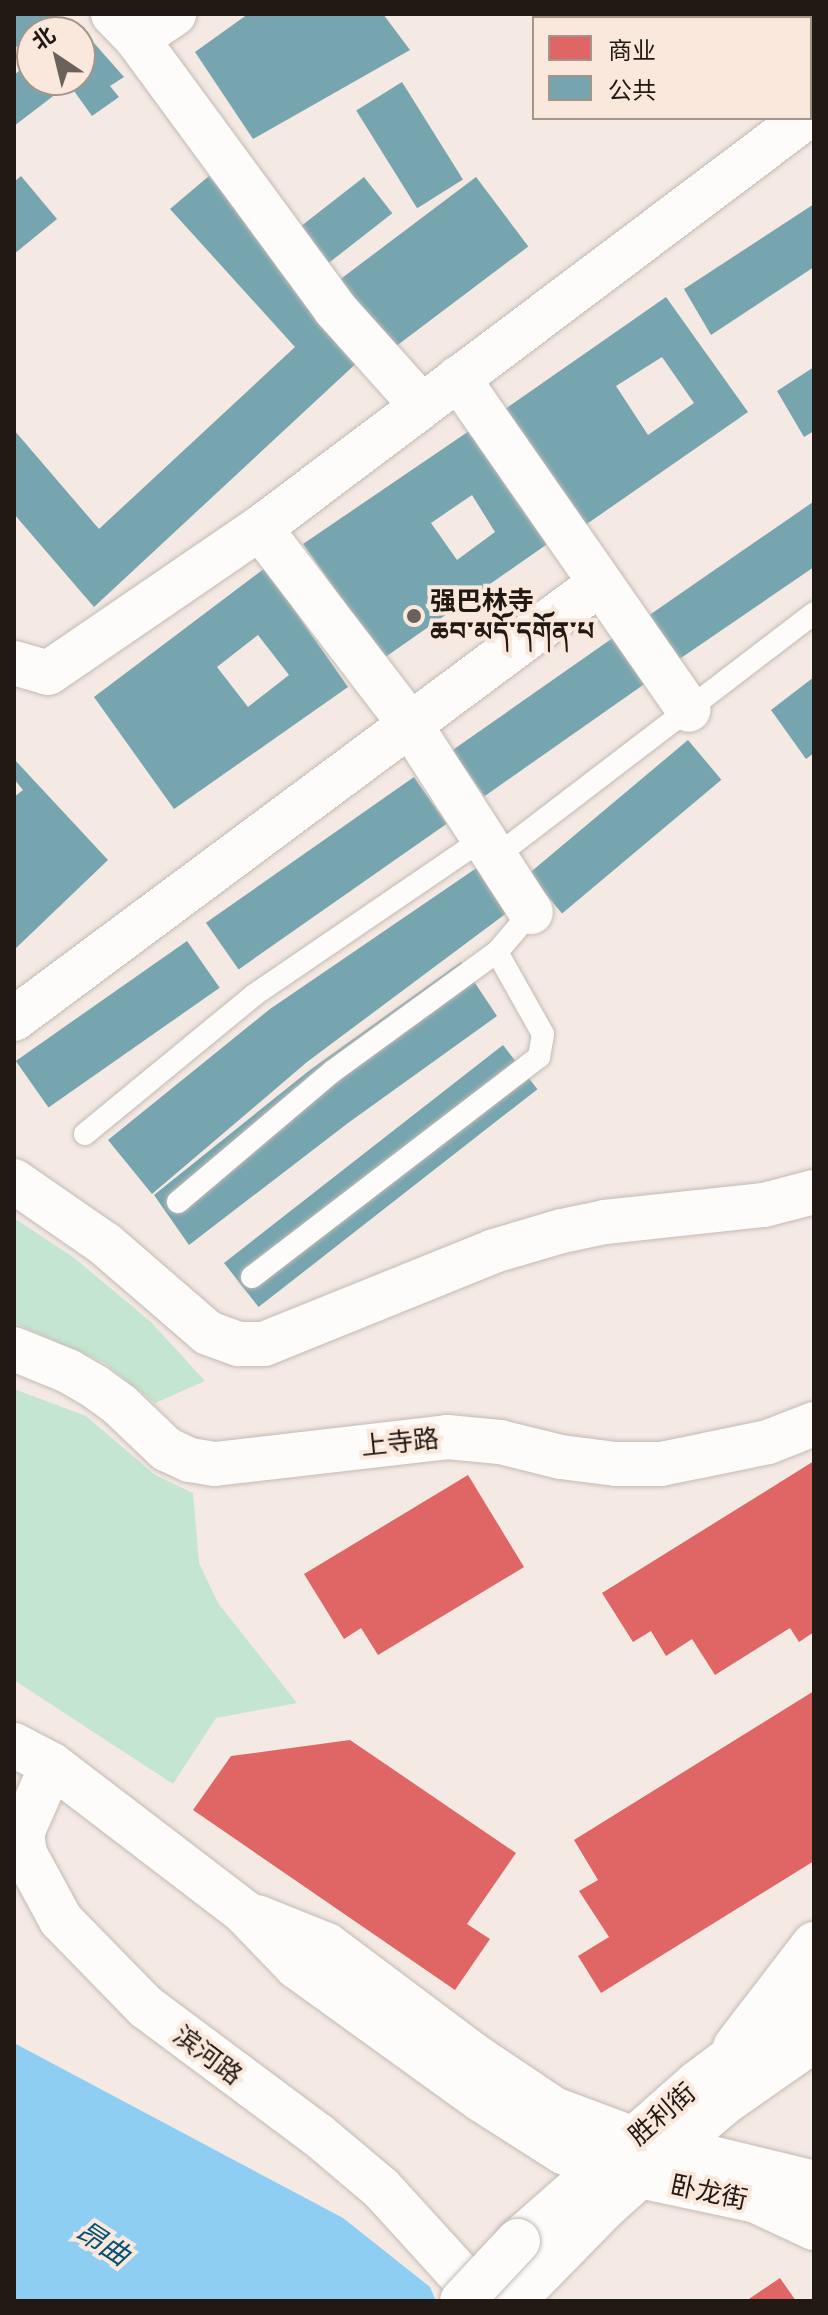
<!DOCTYPE html>
<meta charset="utf-8">
<style>
body{margin:0}
#map{position:relative;width:828px;height:2315px;overflow:hidden;background:#f4e9e3;font-family:Quicksand,"Noto Sans SC","Noto Serif Tibetan",sans-serif}
div>[style]{position:absolute}
[style*='--x']{left:calc(var(--x)*1px);top:calc(var(--y)*1px);width:calc(var(--w)*1px);rotate:calc(var(--a)*1deg)}
.green>*{inset:0;background:#c4e5cf}
.water>*{inset:0;background:#8ecef2}
.shops>*{inset:0;background:#e06666}
.public>*{inset:0;background:#76a5af;transform-origin:0 0}
.roads{filter:drop-shadow(0 0 2px #c3bab4) drop-shadow(0 0 2px #c3bab4)}
.lane>*{height:22px;margin:-11px;padding:0 11px;transform-origin:11px;border-radius:11px;background:#fdfcfb}
.street>*{height:44px;margin:-22px;padding:0 22px;transform-origin:22px;border-radius:22px;background:#fdfcfb}
.secondary>*{height:44px;margin:-22px;padding:0 22px;transform-origin:22px;border-radius:22px;background:#fdfcfb}
.primary>*{height:44px;margin:-22px;padding:0 22px;transform-origin:22px;border-radius:22px;background:#fdfcfb}
.bridges{filter:drop-shadow(0 0 2px #c3bab4) drop-shadow(0 0 2px #c3bab4)}
.primary-bridge>*{height:44px;margin:-22px;padding:0 22px;transform-origin:22px;border-radius:22px;background:#fdfcfb}
.dots>*{width:22px;height:22px;translate:-50% -50%;box-sizing:border-box;border:4px solid #fbe8dc;border-radius:50%}
span{translate:-50% -50%;white-space:nowrap;text-align:center;line-height:1.15;-webkit-text-stroke:8px #fbe8dc;paint-order:stroke}
.poi-label{font-size:26px;color:#211914;font-weight:700}
.left{translate:0 -50%;text-align:left}
.street-label{font-size:26px;color:#211914}
.water-label{font-size:28px;color:#045377;font-style:italic}
.frame{position:absolute;inset:0;border:16px solid #211914;pointer-events:none}
.legend{position:absolute;left:532px;top:16px;width:280px;height:104px;box-sizing:border-box;background:#fbe8dc;border:2px solid #a4958c;margin:0;padding:10px 14px;list-style:none;font-size:24px;color:#211914}
.legend li{display:flex;align-items:center;gap:16px;height:40px}
.legend b{width:40px;border:2px solid #a4958c}
.north{position:absolute;left:16px;top:16px;width:80px;height:80px;box-sizing:border-box;background:#fbe8dc;border:2px solid #a4958c;border-radius:50%;rotate:325deg;font-size:22px;font-weight:700;line-height:32px;text-align:center;color:#211914}
.north::after{content:'';display:block;margin:auto;width:28px;height:36px;background:#6b625c;clip-path:polygon(50% 0,100% 100%,50% 72%,0 100%)}
</style>
<div id="map">
<div class="green">
<i style="clip-path:polygon(14px 1218px,73px 1257px,151px 1322px,205px 1381px,155px 1403px,103px 1362px,14px 1323px)"></i>
<i style="clip-path:polygon(14px 1389px,86px 1416px,155px 1475px,193px 1493px,199px 1563px,218px 1603px,297px 1703px,216px 1718px,173px 1784px,14px 1680px)"></i>
</div>
<div class="water">
<i style="clip-path:polygon(14px 2043px,343px 2218px,430px 2287px,436px 2301px,14px 2301px)"></i>
</div>
<div class="shops">
<i style="clip-path:polygon(814px 1461px,814px 1632px,799px 1642px,790px 1628px,715px 1675px,692px 1639px,666px 1656px,651px 1631px,633px 1642px,602px 1593px)"></i>
<i style="clip-path:polygon(468px 1475px,524px 1567px,378px 1655px,361px 1628px,344px 1639px,304px 1574px)"></i>
<i style="clip-path:polygon(814px 1691px,814px 1861px,601px 1993px,578px 1956px,609px 1937px,579px 1891px,598px 1880px,574px 1840px)"></i>
<i style="clip-path:polygon(350px 1740px,516px 1853px,467px 1924px,490px 1939px,455px 1990px,193px 1810px,231px 1756px)"></i>
<i style="clip-path:polygon(780px 2278px,796px 2301px,746px 2301px)"></i>
</div>
<div class="public">
<i style="clip-path:polygon(14px 14px,53px 14px,67px 32px,44px 32px,40px 28px,14px 49px)"></i>
<i style="clip-path:polygon(248px 14px,383px 14px,410px 50px,253px 139px,195px 52px)"></i>
<i style="clip-path:polygon(86px 34px,124px 77px,110px 86px,119px 97px,92px 116px,69px 84px,14px 126px,14px 75px,32px 60px,32px 80px,80px 80px,80px 38px)"></i>
<i style="left:402px;top:82px;width:115px;height:54px;rotate:58deg"></i>
<i style="clip-path:polygon(21px 176px,57px 219px,14px 254px,14px 182px)"></i>
<i style="clip-path:polygon(209px 176px,362px 358px,94px 607px,14px 514px,14px 430px,99px 529px,295px 347px,170px 209px)"></i>
<i style="left:364px;top:177px;width:46px;height:87px;rotate:52deg"></i>
<i style="left:476px;top:177px;width:87px;height:172px;rotate:53deg"></i>
<i style="clip-path:polygon(814px 204px,814px 267px,711px 335px,684px 289px)"></i>
<i style="clip-path:polygon(evenodd,666px 297px,748px 412px,581px 528px,501px 412px,666px 297px,662px 357px,694px 403px,648px 435px,616px 386px,662px 357px)"></i>
<i style="clip-path:polygon(814px 367px,814px 431px,804px 437px,777px 391px)"></i>
<i style="clip-path:polygon(evenodd,472px 429px,553px 540px,384px 658px,303px 544px,472px 429px,472px 495px,495px 532px,457px 560px,431px 523px,472px 495px)"></i>
<i style="clip-path:polygon(813px 502px,814px 567px,678px 660px,648px 616px)"></i>
<i style="clip-path:polygon(evenodd,265px 568px,348px 687px,174px 809px,94px 697px,265px 568px,258px 635px,289px 675px,248px 707px,217px 667px,258px 635px)"></i>
<i style="left:617px;top:635px;width:56px;height:201px;rotate:55deg"></i>
<i style="clip-path:polygon(814px 677px,814px 753px,806px 759px,771px 710px)"></i>
<i style="left:688px;top:740px;width:52px;height:208px;rotate:50deg"></i>
<i style="clip-path:polygon(14px 759px,108px 860px,14px 950px,14px 797px,23px 790px,14px 779px)"></i>
<i style="left:414px;top:777px;width:57px;height:254px;rotate:55deg"></i>
<i style="clip-path:polygon(478px 867px,512px 909px,307px 1062px,152px 1194px,108px 1140px,270px 1009px)"></i>
<i style="left:187px;top:941px;width:57px;height:209px;rotate:55deg"></i>
<i style="clip-path:polygon(461px 962px,497px 1016px,348px 1123px,189px 1245px,154px 1195px,310px 1070px)"></i>
<i style="left:503px;top:1045px;width:56px;height:354px;rotate:52deg"></i>
</div>
<div class="roads">
<div class="lane">
<i style="--x:495;--y:857;--w:402;--a:-37.4"></i>
<i style="--x:85;--y:1134;--w:219;--a:-39.4"></i>
<i style="--x:254;--y:995;--w:278;--a:-34.3"></i>
<i style="--x:178;--y:1202;--w:203;--a:-40.2"></i>
<i style="--x:333;--y:1071;--w:203;--a:-36"></i>
<i style="--x:497;--y:952;--w:52;--a:-49.6"></i>
<i style="--x:252;--y:1277;--w:362;--a:-37.5"></i>
<i style="--x:539;--y:1057;--w:23;--a:-80"></i>
<i style="--x:543;--y:1034;--w:94;--a:-119.3"></i>
</div>
<div class="street">
<i style="--x:113;--y:14;--w:35;--a:46"></i>
<i style="--x:137;--y:39;--w:335;--a:53.7"></i>
<i style="--x:335;--y:309;--w:129;--a:48.1"></i>
<i style="--x:137;--y:39;--w:45;--a:-34"></i>
<i style="--x:458;--y:378;--w:404;--a:55.2"></i>
<i style="--x:260;--y:528;--w:245;--a:52.6"></i>
<i style="--x:409;--y:723;--w:225;--a:57.2"></i>
<i style="--x:14;--y:663;--w:35;--a:16"></i>
<i style="--x:48;--y:673;--w:257;--a:-34.4"></i>
<i style="--x:260;--y:528;--w:682;--a:-36.95"></i>
<i style="--x:14;--y:1019;--w:729;--a:-36.63"></i>
<i style="--x:52;--y:1765;--w:74;--a:113.8"></i>
<i style="--x:22;--y:1833;--w:21;--a:82"></i>
<i style="--x:25;--y:1854;--w:75;--a:61.4"></i>
<i style="--x:61;--y:1920;--w:122;--a:45.7"></i>
<i style="--x:146;--y:2007;--w:214;--a:36.7"></i>
<i style="--x:318;--y:2135;--w:82;--a:40.1"></i>
<i style="--x:381;--y:2188;--w:153;--a:47.7"></i>
</div>
<div class="secondary">
<i style="--x:14;--y:1181;--w:111;--a:34.7"></i>
<i style="--x:105;--y:1244;--w:136;--a:40.8"></i>
<i style="--x:208;--y:1333;--w:33;--a:20"></i>
<i style="--x:239;--y:1344;--w:25;--a:0"></i>
<i style="--x:264;--y:1344;--w:248;--a:-22"></i>
<i style="--x:494;--y:1251;--w:71;--a:-16.4"></i>
<i style="--x:562;--y:1231;--w:44;--a:-11.8"></i>
<i style="--x:605;--y:1222;--w:160;--a:-6.1"></i>
<i style="--x:764;--y:1205;--w:52;--a:-14.6"></i>
<i style="--x:14;--y:1349;--w:58;--a:22.2"></i>
<i style="--x:68;--y:1371;--w:30;--a:30"></i>
<i style="--x:94;--y:1386;--w:32;--a:36"></i>
<i style="--x:120;--y:1405;--w:64;--a:43.7"></i>
<i style="--x:166;--y:1449;--w:26;--a:25"></i>
<i style="--x:190;--y:1460;--w:25;--a:9"></i>
<i style="--x:215;--y:1464;--w:234;--a:-6.6"></i>
<i style="--x:447;--y:1437;--w:53;--a:5.4"></i>
<i style="--x:500;--y:1442;--w:63;--a:13.8"></i>
<i style="--x:561;--y:1457;--w:55;--a:7.3"></i>
<i style="--x:616;--y:1464;--w:45;--a:0"></i>
<i style="--x:661;--y:1464;--w:109;--a:-11.6"></i>
<i style="--x:768;--y:1442;--w:49;--a:-21.4"></i>
<i style="--x:735;--y:2047;--w:130;--a:-52.5"></i>
<i style="--x:642;--y:2141;--w:177;--a:13.7"></i>
<i style="--x:607;--y:2169;--w:152;--a:12.1"></i>
<i style="--x:756;--y:2201;--w:64;--a:25"></i>
</div>
<div class="primary">
<i style="--x:14;--y:1745;--w:43;--a:27.8"></i>
<i style="--x:52;--y:1765;--w:242;--a:37.4"></i>
<i style="--x:244;--y:1912;--w:76;--a:46.1"></i>
<i style="--x:297;--y:1967;--w:226;--a:35.8"></i>
<i style="--x:480;--y:2099;--w:98;--a:32.6"></i>
<i style="--x:563;--y:2152;--w:41;--a:21.5"></i>
<i style="--x:257;--y:1917;--w:75;--a:21.8"></i>
<i style="--x:327;--y:1945;--w:181;--a:36.9"></i>
<i style="--x:472;--y:2054;--w:99;--a:33.9"></i>
<i style="--x:554;--y:2109;--w:85;--a:20.6"></i>
<i style="--x:518;--y:2241;--w:239;--a:-41.4"></i>
<i style="--x:697;--y:2083;--w:146;--a:-36.9"></i>
<i style="--x:513;--y:2301;--w:129;--a:-45.6"></i>
<i style="--x:603;--y:2209;--w:93;--a:-41.9"></i>
<i style="--x:672;--y:2147;--w:68;--a:-40.2"></i>
<i style="--x:724;--y:2103;--w:110;--a:-35"></i>
</div>
</div>
<div class="bridges">
<div class="primary-bridge">
<i style="--x:462;--y:2301;--w:82;--a:-47"></i>
</div>
</div>
<div class="dots">
<i style="left:414px;top:616px;background:#6b625c"></i>
</div>
<div class="poi-label">
<span class="left" style="left:430px;top:616px">强巴林寺<br>ཆབ་མདོ་དགོན་པ</span>
</div>
<div class="street-label">
<span style="left:400px;top:1442px;rotate:-6deg">上寺路</span>
<span style="left:208px;top:2055px;rotate:37deg">滨河路</span>
<span style="left:662px;top:2114px;rotate:-41deg">胜利街</span>
<span style="left:709px;top:2192px;rotate:12deg">卧龙街</span>
</div>
<div class="water-label">
<span style="left:103px;top:2243px;rotate:33deg">昂曲</span>
</div>
<div class="frame"></div>
<ul class="legend">
<li><b style="height:22px;background:#e06666"></b>商业</li>
<li><b style="height:22px;background:#76a5af"></b>公共</li>
</ul>
<div class="north">北</div>
</div>
